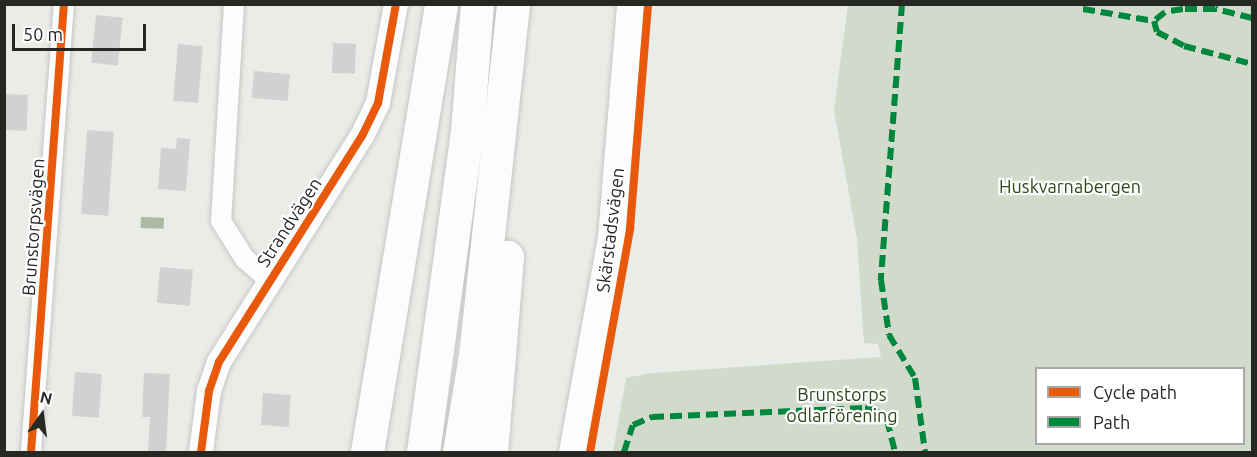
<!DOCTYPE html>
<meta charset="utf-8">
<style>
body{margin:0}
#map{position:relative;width:1257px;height:457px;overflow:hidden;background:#eaece8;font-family:Ubuntu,sans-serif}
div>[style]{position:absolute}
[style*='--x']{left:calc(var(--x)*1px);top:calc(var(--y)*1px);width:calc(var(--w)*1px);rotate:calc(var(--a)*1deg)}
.green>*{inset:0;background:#d1dacb}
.water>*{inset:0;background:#adb9a4;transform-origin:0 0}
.building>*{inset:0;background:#d0d2d2;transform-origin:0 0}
.roads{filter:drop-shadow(0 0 2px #c5c6c3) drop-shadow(0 0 2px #c5c6c3)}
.minor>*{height:20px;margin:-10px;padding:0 10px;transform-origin:10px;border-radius:10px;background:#fcfcfc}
.tertiary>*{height:24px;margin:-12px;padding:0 12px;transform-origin:12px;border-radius:12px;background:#fcfcfc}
.secondary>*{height:27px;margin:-13.5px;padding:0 13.5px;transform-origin:13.5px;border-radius:13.5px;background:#fcfcfc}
.motorway>*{height:33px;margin:-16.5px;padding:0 16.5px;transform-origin:16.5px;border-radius:16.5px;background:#fcfcfc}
.quiet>*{height:6px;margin-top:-3px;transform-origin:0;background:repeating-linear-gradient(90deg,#00873e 0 12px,transparent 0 18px)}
.cycleway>*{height:8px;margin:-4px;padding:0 4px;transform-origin:4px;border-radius:4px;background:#e8590c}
span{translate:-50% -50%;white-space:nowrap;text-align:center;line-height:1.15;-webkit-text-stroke:4.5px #fff;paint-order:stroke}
.park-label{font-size:18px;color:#2f461a}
.street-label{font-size:18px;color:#262824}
.frame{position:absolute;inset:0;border:6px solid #262824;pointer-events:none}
.legend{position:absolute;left:1035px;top:367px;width:210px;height:78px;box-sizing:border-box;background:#fff;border:2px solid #a8a9a7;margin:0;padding:8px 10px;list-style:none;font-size:18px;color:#262824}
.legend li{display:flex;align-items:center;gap:12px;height:30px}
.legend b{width:30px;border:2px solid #a8a9a7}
.north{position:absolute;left:12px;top:385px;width:60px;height:60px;-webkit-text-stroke:4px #fff;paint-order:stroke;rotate:14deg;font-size:16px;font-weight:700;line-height:24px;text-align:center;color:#262824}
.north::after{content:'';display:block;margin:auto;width:21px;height:27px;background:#262824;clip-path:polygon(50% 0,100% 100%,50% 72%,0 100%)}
.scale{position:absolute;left:12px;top:24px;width:134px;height:27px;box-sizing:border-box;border:3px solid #262824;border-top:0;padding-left:8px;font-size:18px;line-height:21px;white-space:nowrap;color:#262824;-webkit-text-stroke:4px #fff;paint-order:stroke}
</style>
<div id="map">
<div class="green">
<i style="clip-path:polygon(evenodd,848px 5px,1252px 5px,1252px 452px,613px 452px,626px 378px,652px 373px,881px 357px,878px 344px,864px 343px,857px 239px,834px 110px,848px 5px,1036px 368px,1244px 368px,1244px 444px,1036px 444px,1036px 368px)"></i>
</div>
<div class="water">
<i style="left:141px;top:217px;width:23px;height:11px;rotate:2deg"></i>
</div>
<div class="building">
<i style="left:96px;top:15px;width:27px;height:48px;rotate:6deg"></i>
<i style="left:333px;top:43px;width:23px;height:30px;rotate:2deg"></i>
<i style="left:178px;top:44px;width:25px;height:57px;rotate:5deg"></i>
<i style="left:254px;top:71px;width:36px;height:27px;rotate:5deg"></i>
<i style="left:5px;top:94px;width:23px;height:36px;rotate:2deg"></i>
<i style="left:87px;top:130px;width:27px;height:84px;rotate:4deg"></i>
<i style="clip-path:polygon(177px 138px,190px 139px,186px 191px,158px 189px,161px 148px,176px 149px)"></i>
<i style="left:160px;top:267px;width:33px;height:36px;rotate:5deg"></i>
<i style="left:75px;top:372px;width:27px;height:44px;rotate:4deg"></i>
<i style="clip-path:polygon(144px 373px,170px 374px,166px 453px,148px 453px,150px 417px,142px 417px)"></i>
<i style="left:263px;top:393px;width:28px;height:32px;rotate:4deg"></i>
</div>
<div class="roads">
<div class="minor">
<i style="--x:234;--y:4;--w:217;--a:93.4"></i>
<i style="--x:221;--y:221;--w:45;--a:57.7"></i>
<i style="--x:245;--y:259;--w:32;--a:41"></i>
<i style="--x:31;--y:452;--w:449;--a:-85.8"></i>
</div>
<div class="tertiary">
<i style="--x:201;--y:452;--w:62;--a:-82.5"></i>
<i style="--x:209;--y:391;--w:31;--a:-71"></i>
<i style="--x:219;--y:362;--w:267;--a:-57.7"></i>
<i style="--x:362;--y:136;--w:37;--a:-64"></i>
<i style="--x:378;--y:103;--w:101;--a:-79.7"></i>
</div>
<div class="secondary">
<i style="--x:572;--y:452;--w:219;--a:-79.7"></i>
<i style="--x:611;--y:237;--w:234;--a:-85.3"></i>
</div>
<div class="motorway">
<i style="--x:367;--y:452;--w:454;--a:-80.6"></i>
<i style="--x:423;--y:452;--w:324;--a:-82.2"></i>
<i style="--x:467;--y:131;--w:127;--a:-85.5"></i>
<i style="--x:459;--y:452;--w:98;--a:-80.6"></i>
<i style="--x:475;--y:355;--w:353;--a:-83.8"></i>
<i style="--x:491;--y:452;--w:196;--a:-85.3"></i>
</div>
</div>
<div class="quiet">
<i style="--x:902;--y:4;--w:277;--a:94.4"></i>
<i style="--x:881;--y:280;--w:56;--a:81.7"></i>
<i style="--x:889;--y:335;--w:50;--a:58.8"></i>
<i style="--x:915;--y:378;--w:75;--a:82.3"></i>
<i style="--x:1083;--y:9;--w:72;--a:9.6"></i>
<i style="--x:1252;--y:18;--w:38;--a:-166"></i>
<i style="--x:1215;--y:9;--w:32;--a:180"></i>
<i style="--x:1183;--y:9;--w:18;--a:171"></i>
<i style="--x:1165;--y:12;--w:14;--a:141"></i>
<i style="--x:1154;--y:21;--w:11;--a:75"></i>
<i style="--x:1157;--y:32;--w:30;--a:27"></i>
<i style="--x:1184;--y:46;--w:70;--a:14.8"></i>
<i style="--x:624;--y:452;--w:28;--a:-72"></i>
<i style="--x:633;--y:425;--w:21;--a:-23"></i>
<i style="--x:652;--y:417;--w:213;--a:-2.4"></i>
<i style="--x:865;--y:408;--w:10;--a:11"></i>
<i style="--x:875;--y:410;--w:16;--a:40"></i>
<i style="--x:887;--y:420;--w:33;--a:76"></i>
</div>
<div class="cycleway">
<i style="--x:31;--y:452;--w:449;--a:-85.8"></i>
<i style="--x:201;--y:452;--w:62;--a:-82.5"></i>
<i style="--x:209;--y:391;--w:31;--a:-71"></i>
<i style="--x:219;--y:362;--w:267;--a:-57.7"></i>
<i style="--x:362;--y:136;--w:37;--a:-64"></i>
<i style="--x:378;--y:103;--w:101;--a:-79.7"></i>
<i style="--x:590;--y:452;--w:227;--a:-79.8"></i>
<i style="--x:630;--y:229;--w:226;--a:-85.4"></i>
</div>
<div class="park-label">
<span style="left:1070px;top:186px">Huskvarnabergen</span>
<span style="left:842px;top:405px">Brunstorps<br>odlarförening</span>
</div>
<div class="street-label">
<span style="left:289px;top:222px;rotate:-57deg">Strandvägen</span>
<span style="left:33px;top:227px;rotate:-86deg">Brunstorpsvägen</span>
<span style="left:610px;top:230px;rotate:-83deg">Skärstadsvägen</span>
</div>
<div class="frame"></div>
<ul class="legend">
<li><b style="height:8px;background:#e8590c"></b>Cycle path</li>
<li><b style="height:8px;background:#00873e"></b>Path</li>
</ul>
<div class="north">N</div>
<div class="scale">50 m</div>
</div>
